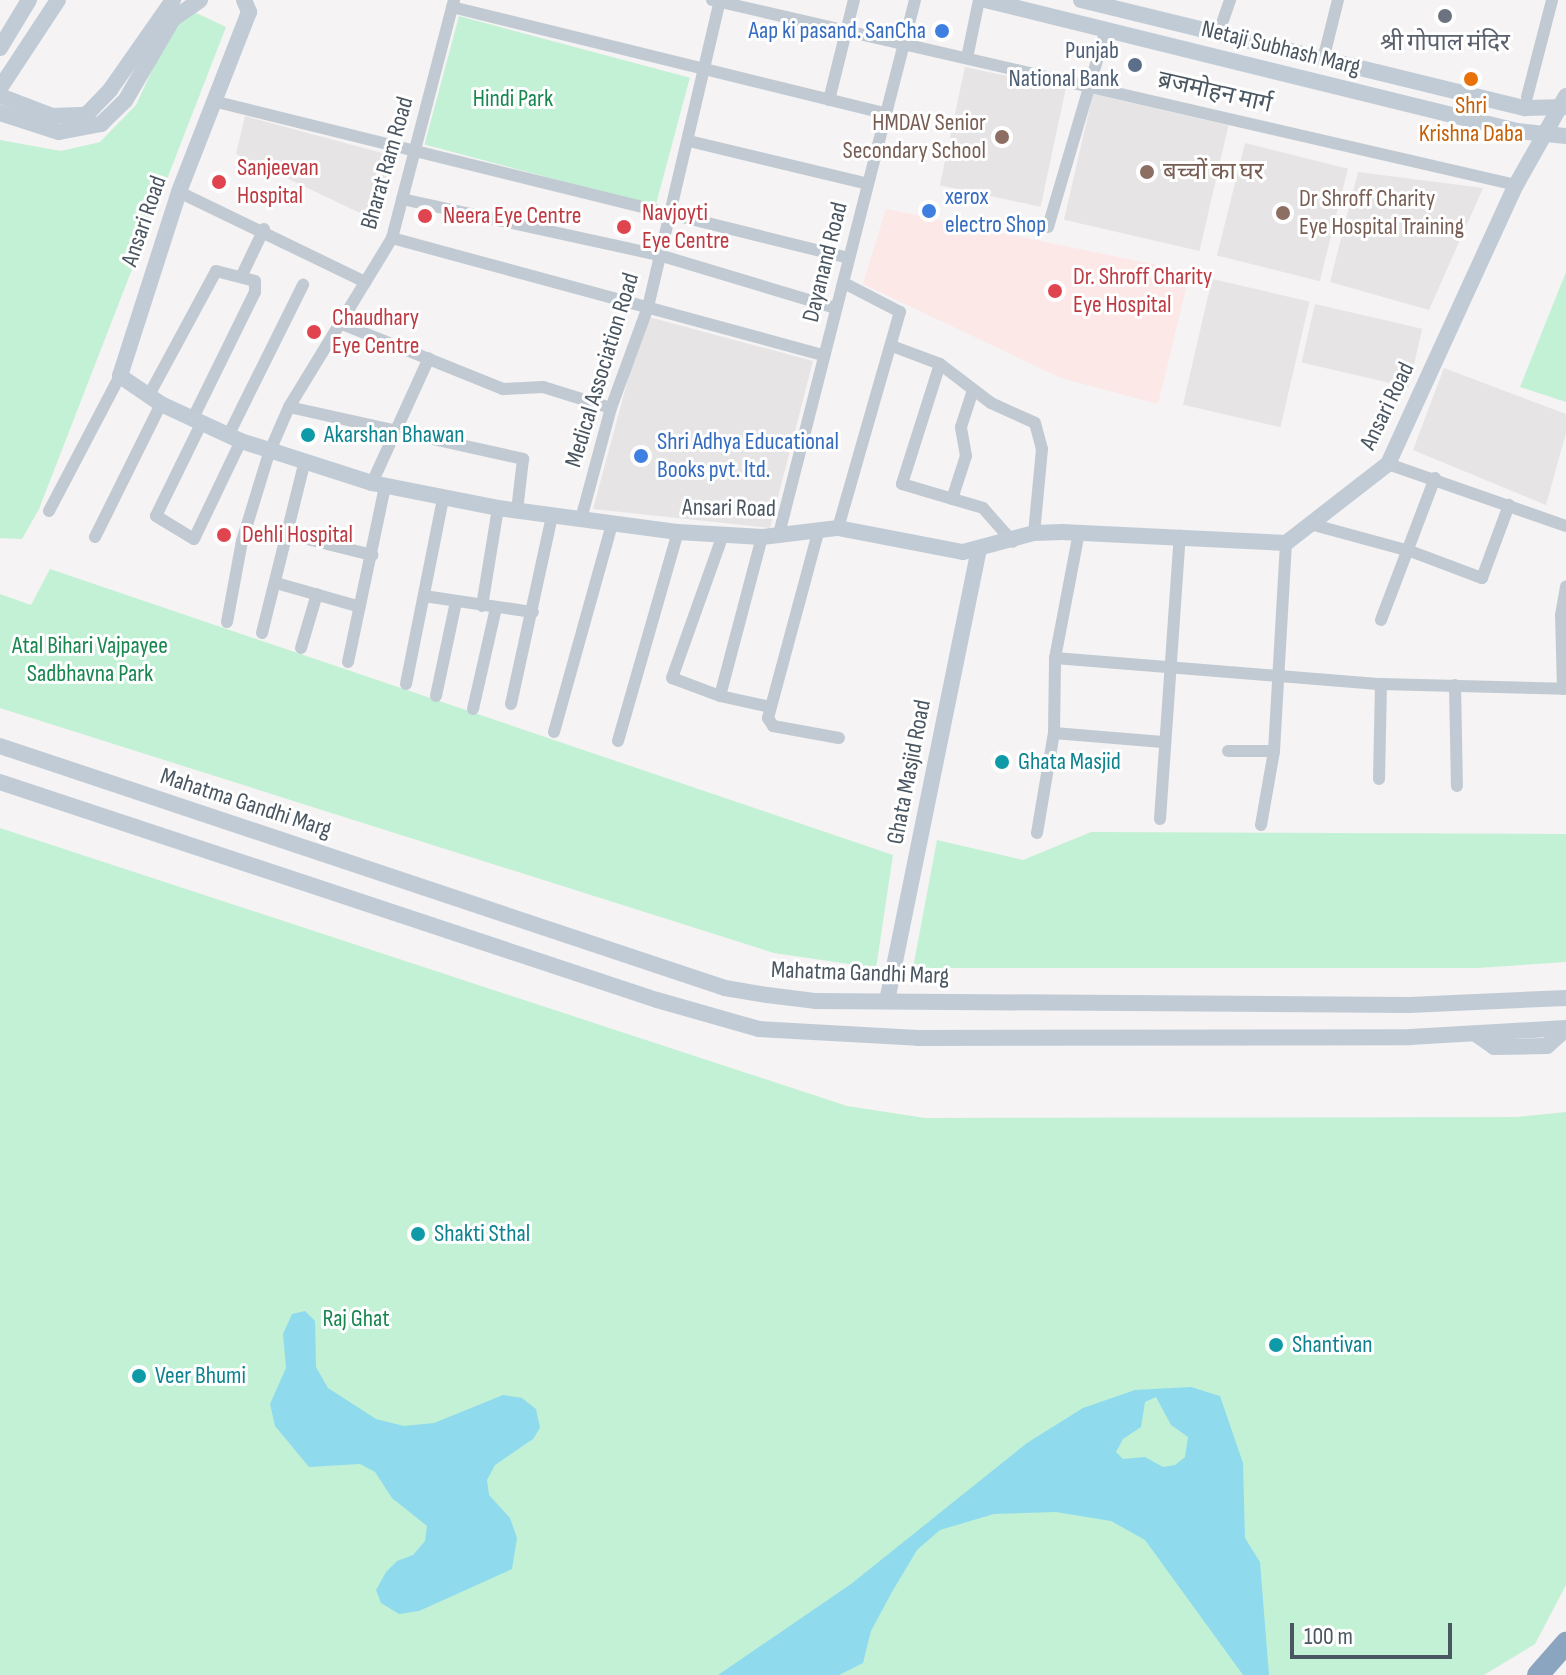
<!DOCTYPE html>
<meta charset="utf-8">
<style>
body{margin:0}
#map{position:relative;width:1566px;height:1675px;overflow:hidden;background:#f5f3f3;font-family:"Sofia Sans Condensed","Noto Sans Devanagari",sans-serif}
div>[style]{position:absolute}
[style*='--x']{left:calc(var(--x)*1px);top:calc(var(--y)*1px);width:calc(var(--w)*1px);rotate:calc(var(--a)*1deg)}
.education>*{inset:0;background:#e6e4e5;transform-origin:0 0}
.medical>*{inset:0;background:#fce8e6}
.green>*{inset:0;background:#c3f1d5;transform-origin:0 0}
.water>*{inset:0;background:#90daee}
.street>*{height:12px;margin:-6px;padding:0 6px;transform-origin:6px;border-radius:6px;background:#c1cad2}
.secondary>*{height:16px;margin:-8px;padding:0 8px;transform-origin:8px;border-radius:8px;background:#c1cbd6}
.highway>*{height:22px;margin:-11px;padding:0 11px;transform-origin:11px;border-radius:11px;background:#8ba5c1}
.dots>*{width:22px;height:22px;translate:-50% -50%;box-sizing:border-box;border:4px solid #fff;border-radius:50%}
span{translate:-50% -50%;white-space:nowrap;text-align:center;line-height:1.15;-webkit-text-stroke:6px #fff;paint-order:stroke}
.shop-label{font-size:24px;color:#366cbe}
.right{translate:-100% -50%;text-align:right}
.left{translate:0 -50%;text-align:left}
.worship-label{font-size:24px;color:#5b616d}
.street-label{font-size:24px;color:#4a5661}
.service-label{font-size:24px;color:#4e5e75}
.park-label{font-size:24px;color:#17864f}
.food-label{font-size:24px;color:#c56008}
.education-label{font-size:24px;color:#785e54}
.health-label{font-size:24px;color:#be3a42}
.culture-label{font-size:24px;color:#0d838f}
.scale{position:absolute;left:1290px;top:1623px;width:162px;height:36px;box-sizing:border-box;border:4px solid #4a5661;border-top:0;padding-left:10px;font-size:24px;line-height:28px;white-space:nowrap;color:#4a5661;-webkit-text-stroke:6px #fff;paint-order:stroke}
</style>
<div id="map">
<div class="education">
<i style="left:965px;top:67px;width:103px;height:121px;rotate:12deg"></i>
<i style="left:1093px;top:94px;width:139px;height:129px;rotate:13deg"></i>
<i style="clip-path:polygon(245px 116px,397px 157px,379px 222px,236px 154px)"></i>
<i style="left:1245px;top:143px;width:106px;height:116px;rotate:14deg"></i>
<i style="clip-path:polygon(1358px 172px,1483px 188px,1429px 310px,1330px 282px)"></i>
<i style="left:1212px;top:279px;width:100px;height:129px;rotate:13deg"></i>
<i style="left:1315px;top:304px;width:110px;height:60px;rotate:13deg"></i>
<i style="clip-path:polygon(645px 316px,813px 361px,770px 528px,593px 509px)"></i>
<i style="clip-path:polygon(1444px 368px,1566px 414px,1566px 433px,1546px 505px,1413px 450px)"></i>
</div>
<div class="medical">
<i style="clip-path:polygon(886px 209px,1190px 272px,1158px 404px,1061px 378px,863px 284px)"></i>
</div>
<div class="green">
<i style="clip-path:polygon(194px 12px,226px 27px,39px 509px,22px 539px,0 538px,0 140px,61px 151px,100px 142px,136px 105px,170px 32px)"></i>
<i style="left:459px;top:16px;width:239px;height:133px;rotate:15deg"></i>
<i style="clip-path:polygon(1566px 272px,1566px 402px,1520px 387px)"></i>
<i style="clip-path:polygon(50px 569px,893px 855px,876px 968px,774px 953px,0 708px,0 594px,31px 605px)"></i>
<i style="clip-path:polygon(0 828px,847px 1106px,925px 1118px,1517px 1117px,1566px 1112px,1566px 1585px,1535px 1644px,1484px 1675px,0 1675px)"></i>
<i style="clip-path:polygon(1091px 832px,1566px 834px,1566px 962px,1478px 968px,913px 968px,937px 840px,1023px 860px)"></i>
</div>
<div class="water">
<i style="clip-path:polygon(305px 1311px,315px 1321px,316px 1367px,328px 1388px,376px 1419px,404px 1426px,434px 1423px,503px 1395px,522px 1398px,536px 1409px,540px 1428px,533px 1439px,495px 1465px,487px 1480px,489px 1495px,510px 1518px,517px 1538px,512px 1569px,419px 1611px,399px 1614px,381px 1603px,376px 1590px,386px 1572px,397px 1561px,413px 1555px,425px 1541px,427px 1526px,392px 1498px,375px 1472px,360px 1464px,309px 1467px,275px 1426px,270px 1404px,286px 1368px,283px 1334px,292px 1314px)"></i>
<i style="clip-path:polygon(evenodd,1191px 1387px,1220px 1396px,1243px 1463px,1245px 1538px,1260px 1562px,1269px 1675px,1243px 1675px,1145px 1540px,1111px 1521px,1056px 1512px,994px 1514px,940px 1530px,917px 1550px,892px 1592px,871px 1631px,863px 1663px,839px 1675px,718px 1675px,851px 1584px,1027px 1443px,1083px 1408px,1135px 1390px,1191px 1387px,1156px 1397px,1171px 1425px,1188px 1437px,1185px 1457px,1175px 1465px,1163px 1467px,1145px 1457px,1123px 1459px,1116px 1452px,1123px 1439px,1141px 1427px,1145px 1402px,1156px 1397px)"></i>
</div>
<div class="street">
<i style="--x:712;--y:0;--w:825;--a:12.96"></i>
<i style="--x:452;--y:7;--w:447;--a:13.8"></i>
<i style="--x:1218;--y:35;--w:37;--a:-71"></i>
<i style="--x:967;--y:58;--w:59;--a:-78.3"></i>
<i style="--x:1323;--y:60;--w:62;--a:-76"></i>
<i style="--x:1527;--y:97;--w:100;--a:-75.5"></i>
<i style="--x:829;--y:100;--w:103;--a:-76"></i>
<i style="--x:213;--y:101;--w:655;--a:13.87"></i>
<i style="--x:689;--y:141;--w:184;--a:13.5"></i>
<i style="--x:179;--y:192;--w:207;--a:25.8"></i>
<i style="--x:402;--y:199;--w:263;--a:12.3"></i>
<i style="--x:659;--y:255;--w:185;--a:16.7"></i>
<i style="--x:1048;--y:227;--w:205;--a:-73.6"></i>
<i style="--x:392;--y:238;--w:448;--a:15.2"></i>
<i style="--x:242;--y:275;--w:51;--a:-64.4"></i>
<i style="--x:342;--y:324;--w:174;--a:22"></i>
<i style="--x:503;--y:389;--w:40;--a:-2.9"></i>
<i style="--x:543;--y:387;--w:71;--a:17.2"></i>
<i style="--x:892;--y:346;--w:51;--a:20.6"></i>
<i style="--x:940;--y:364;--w:64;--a:37.4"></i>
<i style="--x:991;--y:403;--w:48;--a:24.4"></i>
<i style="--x:1035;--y:423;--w:27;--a:75"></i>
<i style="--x:1042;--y:449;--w:84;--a:95.4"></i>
<i style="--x:940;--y:364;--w:126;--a:107.6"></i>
<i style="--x:902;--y:484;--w:84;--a:16.5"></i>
<i style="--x:983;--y:508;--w:45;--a:48.6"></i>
<i style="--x:148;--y:397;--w:143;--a:-61.6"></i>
<i style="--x:216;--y:271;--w:40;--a:14.4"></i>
<i style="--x:255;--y:281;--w:11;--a:90"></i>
<i style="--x:255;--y:292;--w:143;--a:116.2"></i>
<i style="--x:289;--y:407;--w:240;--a:12.5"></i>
<i style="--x:523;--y:459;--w:52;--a:96.6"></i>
<i style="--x:201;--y:424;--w:102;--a:116.1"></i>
<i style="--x:156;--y:516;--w:44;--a:31.2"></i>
<i style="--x:194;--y:539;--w:109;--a:-64.4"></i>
<i style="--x:228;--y:436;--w:169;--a:-63.6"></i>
<i style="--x:1388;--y:464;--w:188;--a:19.2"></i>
<i style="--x:372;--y:483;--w:137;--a:-65.5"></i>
<i style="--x:952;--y:499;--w:45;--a:-72"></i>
<i style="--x:966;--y:456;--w:29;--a:-100"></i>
<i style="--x:961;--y:427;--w:39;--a:-72"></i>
<i style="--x:49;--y:511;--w:153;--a:-62.3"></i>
<i style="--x:581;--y:519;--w:115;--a:-74.9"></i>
<i style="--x:611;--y:408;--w:108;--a:-69.9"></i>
<i style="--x:648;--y:307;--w:315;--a:-76.8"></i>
<i style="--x:1314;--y:525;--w:99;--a:15.2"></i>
<i style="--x:1410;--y:551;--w:77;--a:20.6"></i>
<i style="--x:1482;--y:578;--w:78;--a:-69.7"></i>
<i style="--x:838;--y:528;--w:225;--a:-74"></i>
<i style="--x:900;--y:312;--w:63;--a:-152.6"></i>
<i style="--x:819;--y:529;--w:196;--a:105.1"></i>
<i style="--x:768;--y:718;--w:9;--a:58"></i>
<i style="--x:773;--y:726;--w:67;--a:10.3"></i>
<i style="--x:287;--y:534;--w:88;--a:13.9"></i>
<i style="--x:779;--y:534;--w:551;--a:-75.71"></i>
<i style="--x:95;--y:537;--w:148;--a:-63.6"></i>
<i style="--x:762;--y:537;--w:164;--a:104.8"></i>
<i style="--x:720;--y:696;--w:51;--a:12.4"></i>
<i style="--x:276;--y:583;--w:87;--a:15.9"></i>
<i style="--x:424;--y:596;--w:110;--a:8.4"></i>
<i style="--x:482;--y:606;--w:99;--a:-80.7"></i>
<i style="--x:1381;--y:620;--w:152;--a:-69.2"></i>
<i style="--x:227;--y:622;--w:82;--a:-79.5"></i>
<i style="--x:242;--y:541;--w:92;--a:-72.9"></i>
<i style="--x:269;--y:453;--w:50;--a:-66.5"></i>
<i style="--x:289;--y:407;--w:198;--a:-58.6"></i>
<i style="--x:392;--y:238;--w:246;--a:-75.4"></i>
<i style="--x:262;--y:633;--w:174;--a:-76"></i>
<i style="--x:301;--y:648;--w:56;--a:-73.5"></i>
<i style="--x:1055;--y:658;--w:327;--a:4.6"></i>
<i style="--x:1381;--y:684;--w:185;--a:1.5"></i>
<i style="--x:348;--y:662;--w:179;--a:-78.1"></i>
<i style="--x:406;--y:684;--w:189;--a:-78.7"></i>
<i style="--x:1455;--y:685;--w:101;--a:88.9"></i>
<i style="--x:1563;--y:689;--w:74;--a:-91.5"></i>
<i style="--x:1561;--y:615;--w:29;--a:-80"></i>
<i style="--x:436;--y:696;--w:96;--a:-78"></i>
<i style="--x:720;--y:696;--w:51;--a:-159.4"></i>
<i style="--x:672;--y:678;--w:152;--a:-70.4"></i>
<i style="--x:511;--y:704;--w:192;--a:-77.7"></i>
<i style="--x:473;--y:709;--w:104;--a:-77.2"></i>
<i style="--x:554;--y:732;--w:216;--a:-74.4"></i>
<i style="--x:1054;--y:733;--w:109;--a:4.7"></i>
<i style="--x:618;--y:741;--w:217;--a:-74"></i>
<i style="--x:1228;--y:751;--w:46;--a:0"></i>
<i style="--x:1379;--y:779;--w:95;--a:-88.8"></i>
<i style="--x:1160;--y:819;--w:284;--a:-86"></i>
<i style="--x:1261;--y:825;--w:75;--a:-80"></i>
<i style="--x:1274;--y:751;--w:208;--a:-86.7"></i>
<i style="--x:1037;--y:833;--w:101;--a:-80.4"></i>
<i style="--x:1054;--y:733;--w:75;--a:-89.2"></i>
<i style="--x:1055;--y:658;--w:128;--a:-79.2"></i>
</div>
<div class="secondary">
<i style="--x:244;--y:0;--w:13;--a:67"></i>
<i style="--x:249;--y:12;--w:193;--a:111.3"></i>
<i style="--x:179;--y:192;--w:193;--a:107.8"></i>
<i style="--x:120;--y:376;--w:50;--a:34.3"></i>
<i style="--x:161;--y:404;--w:88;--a:24.8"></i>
<i style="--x:241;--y:441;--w:138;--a:17.8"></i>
<i style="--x:372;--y:483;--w:128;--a:11.2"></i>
<i style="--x:498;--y:508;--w:182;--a:7.6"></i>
<i style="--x:678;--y:532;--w:84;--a:3.4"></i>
<i style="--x:762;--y:537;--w:77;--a:-6.8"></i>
<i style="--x:838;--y:528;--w:127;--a:10.9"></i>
<i style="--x:963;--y:552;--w:73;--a:-15"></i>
<i style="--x:1034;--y:533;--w:28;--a:-2"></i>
<i style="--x:1062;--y:532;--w:224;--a:2.8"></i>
<i style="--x:1286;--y:543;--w:129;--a:-37.8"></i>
<i style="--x:1388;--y:464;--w:307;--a:-65.4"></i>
<i style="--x:1516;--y:185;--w:102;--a:-60.7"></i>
<i style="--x:985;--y:0;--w:548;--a:13.83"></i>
<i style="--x:1517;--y:131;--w:49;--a:5.8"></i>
<i style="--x:1081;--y:0;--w:457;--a:13.7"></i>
<i style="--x:1525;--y:108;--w:41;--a:-1.4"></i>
<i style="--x:0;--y:48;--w:56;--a:-58.9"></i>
<i style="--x:0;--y:88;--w:105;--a:-56.6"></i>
<i style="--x:0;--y:96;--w:56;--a:21"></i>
<i style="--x:52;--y:116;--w:34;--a:-2"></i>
<i style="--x:86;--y:115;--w:35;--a:-46"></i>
<i style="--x:110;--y:90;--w:110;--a:-55"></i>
<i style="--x:0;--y:113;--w:62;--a:17.9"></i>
<i style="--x:59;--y:132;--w:43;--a:-10.8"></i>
<i style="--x:101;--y:124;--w:33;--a:-44"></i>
<i style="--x:125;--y:101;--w:95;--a:-59.7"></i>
<i style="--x:173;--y:19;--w:33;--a:-35"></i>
<i style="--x:0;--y:746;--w:764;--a:18.46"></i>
<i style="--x:725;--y:988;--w:43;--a:9.5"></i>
<i style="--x:767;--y:995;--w:48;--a:7.1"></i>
<i style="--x:815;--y:1001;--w:594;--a:0.39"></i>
<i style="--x:1409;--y:1005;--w:157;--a:-2.6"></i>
<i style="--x:0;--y:782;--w:692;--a:18.36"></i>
<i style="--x:657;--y:1000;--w:106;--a:15.9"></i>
<i style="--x:759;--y:1029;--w:159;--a:3.2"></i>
<i style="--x:918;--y:1038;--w:492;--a:-0.1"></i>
<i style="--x:1410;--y:1037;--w:156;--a:-3.3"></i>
<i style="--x:887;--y:1001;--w:458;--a:-78.5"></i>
<i style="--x:1477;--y:1035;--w:21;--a:35"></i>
<i style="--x:1494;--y:1047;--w:53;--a:-1.1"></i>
<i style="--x:1547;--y:1046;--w:25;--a:-42"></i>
</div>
<div class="highway">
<i style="--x:1538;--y:1675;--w:43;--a:-48.8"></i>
</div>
<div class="dots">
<i style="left:1445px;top:16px;background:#6b7280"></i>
<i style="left:942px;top:31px;background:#3f7fe0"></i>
<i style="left:1135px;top:65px;background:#5c6f8a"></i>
<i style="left:1471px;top:79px;background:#e8710a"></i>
<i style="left:1002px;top:137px;background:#8d6e63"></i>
<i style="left:1147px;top:172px;background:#8d6e63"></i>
<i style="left:219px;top:182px;background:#e0444e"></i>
<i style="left:929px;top:211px;background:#3f7fe0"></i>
<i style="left:1283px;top:213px;background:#8d6e63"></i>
<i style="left:425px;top:216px;background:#e0444e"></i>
<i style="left:624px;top:227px;background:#e0444e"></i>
<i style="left:1055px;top:291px;background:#e0444e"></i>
<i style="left:314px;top:332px;background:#e0444e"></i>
<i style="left:308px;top:435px;background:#0f9aa8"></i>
<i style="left:641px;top:456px;background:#3f7fe0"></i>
<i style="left:224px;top:535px;background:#e0444e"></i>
<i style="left:1002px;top:762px;background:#0f9aa8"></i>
<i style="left:418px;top:1234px;background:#0f9aa8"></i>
<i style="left:1276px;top:1345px;background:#0f9aa8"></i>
<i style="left:139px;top:1376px;background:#0f9aa8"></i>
</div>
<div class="shop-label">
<span class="right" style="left:926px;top:31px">Aap ki pasand. SanCha</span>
<span class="left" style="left:945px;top:211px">xerox<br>electro Shop</span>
<span class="left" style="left:657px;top:456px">Shri Adhya Educational<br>Books pvt. ltd.</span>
</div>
<div class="worship-label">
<span style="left:1445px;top:43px">श्री गोपाल मंदिर</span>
</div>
<div class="street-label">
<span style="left:1281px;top:48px;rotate:14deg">Netaji Subhash Marg</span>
<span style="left:1215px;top:92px;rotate:13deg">ब्रजमोहन मार्ग</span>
<span style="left:387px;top:163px;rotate:-74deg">Bharat Ram Road</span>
<span style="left:144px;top:221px;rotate:-71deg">Ansari Road</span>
<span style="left:825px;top:262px;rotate:-76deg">Dayanand Road</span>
<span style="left:602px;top:370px;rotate:-73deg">Medical Association Road</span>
<span style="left:1387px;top:406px;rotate:-64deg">Ansari Road</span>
<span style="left:729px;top:508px;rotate:1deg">Ansari Road</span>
<span style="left:909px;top:772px;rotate:-79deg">Ghata Masjid Road</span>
<span style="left:246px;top:803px;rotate:18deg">Mahatma Gandhi Marg</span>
<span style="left:860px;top:973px;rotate:2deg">Mahatma Gandhi Marg</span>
</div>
<div class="service-label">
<span class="right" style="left:1119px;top:65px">Punjab<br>National Bank</span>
</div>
<div class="park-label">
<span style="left:513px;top:99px">Hindi Park</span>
<span style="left:90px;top:660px">Atal Bihari Vajpayee<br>Sadbhavna Park</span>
<span style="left:356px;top:1319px">Raj Ghat</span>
</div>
<div class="food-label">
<span style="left:1471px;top:120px">Shri<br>Krishna Daba</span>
</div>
<div class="education-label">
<span class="right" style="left:986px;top:137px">HMDAV Senior<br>Secondary School</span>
<span class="left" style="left:1163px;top:172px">बच्चों का घर</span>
<span class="left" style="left:1299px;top:213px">Dr Shroff Charity<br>Eye Hospital Training</span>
</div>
<div class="health-label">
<span class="left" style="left:237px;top:182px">Sanjeevan<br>Hospital</span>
<span class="left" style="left:642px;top:227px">Navjoyti<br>Eye Centre</span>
<span class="left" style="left:443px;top:216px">Neera Eye Centre</span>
<span class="left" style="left:1073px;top:291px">Dr. Shroff Charity<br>Eye Hospital</span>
<span class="left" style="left:332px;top:332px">Chaudhary<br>Eye Centre</span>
<span class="left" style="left:242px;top:535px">Dehli Hospital</span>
</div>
<div class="culture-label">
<span class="left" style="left:324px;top:435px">Akarshan Bhawan</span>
<span class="left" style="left:1018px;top:762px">Ghata Masjid</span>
<span class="left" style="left:434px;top:1234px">Shakti Sthal</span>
<span class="left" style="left:1292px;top:1345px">Shantivan</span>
<span class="left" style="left:155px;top:1376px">Veer Bhumi</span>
</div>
<div class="scale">100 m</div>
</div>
